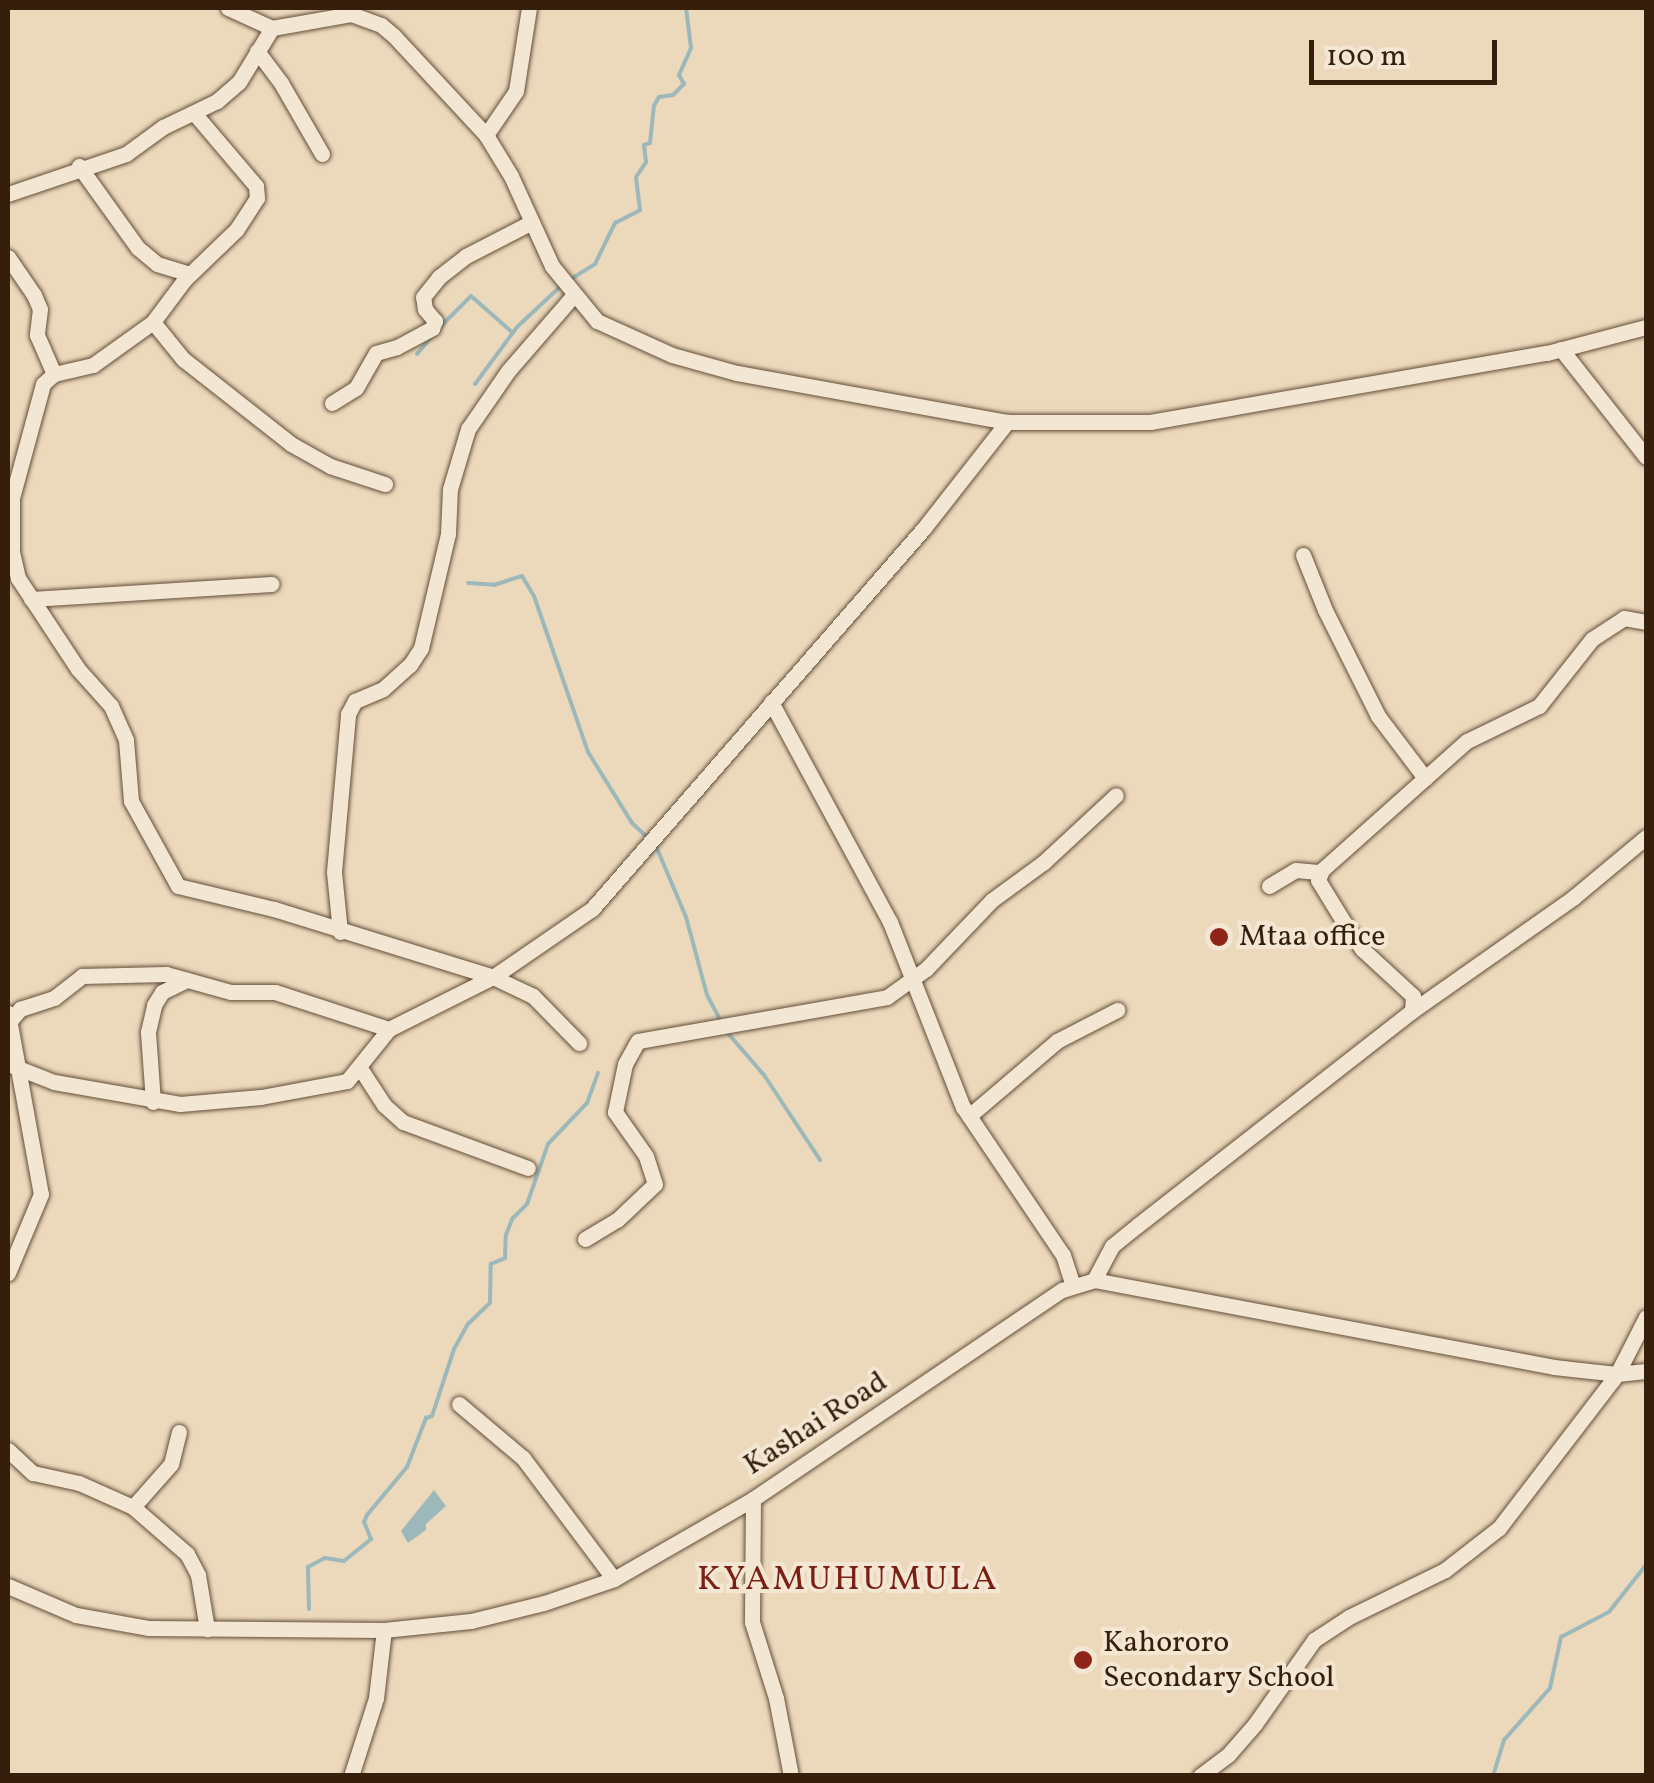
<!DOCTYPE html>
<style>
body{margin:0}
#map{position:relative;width:1654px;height:1783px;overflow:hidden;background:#ecd9bc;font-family:Vollkorn,serif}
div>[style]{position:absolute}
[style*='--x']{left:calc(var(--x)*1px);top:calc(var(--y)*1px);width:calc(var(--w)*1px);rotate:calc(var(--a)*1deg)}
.water>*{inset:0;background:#9cb8ba}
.stream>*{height:4px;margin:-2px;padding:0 2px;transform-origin:2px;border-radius:2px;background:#9cb8ba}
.roads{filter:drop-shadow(0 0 2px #634e37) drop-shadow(0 0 2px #634e37)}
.minor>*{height:15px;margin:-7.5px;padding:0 7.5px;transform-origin:7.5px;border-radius:7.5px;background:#f3e6d3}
.dots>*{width:28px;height:28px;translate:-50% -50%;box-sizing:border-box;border:5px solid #f3e6d3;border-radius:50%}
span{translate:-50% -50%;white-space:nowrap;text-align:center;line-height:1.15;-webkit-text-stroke:8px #f3e6d3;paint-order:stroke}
.poi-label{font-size:30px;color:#351f0b}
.left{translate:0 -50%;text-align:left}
.street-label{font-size:30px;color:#351f0b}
.quarter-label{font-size:35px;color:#7a1f14;letter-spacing:2.5px}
.frame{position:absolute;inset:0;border:10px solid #351f0b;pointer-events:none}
.scale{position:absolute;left:1309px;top:40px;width:188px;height:45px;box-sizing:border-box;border:5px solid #351f0b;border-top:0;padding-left:12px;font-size:30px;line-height:35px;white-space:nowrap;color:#351f0b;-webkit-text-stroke:8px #f3e6d3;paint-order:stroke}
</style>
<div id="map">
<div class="water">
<i style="clip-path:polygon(434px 1490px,446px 1506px,426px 1524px,426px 1530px,408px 1543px,401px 1531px)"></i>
</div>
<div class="stream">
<i style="--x:571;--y:279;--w:28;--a:-32"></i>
<i style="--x:595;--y:264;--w:46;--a:-64"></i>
<i style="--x:615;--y:223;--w:28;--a:-27"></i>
<i style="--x:640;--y:210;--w:33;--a:-97"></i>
<i style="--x:636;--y:177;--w:18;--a:-56"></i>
<i style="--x:646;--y:162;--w:17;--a:-97"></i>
<i style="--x:644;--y:145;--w:6;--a:-18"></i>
<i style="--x:650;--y:143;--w:37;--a:-84"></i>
<i style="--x:654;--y:106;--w:10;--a:-61"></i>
<i style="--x:659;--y:97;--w:14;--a:-8"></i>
<i style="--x:673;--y:95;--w:16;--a:-45"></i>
<i style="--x:684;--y:84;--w:10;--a:-119"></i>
<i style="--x:679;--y:75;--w:30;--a:-66"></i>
<i style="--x:691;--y:48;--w:40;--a:-97.1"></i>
<i style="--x:439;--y:328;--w:45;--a:-45"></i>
<i style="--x:471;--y:296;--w:56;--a:41.4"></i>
<i style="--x:417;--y:354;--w:25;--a:-50"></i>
<i style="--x:475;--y:384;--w:71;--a:-53.6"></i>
<i style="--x:517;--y:327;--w:63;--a:-43.1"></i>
<i style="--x:468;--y:583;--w:26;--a:4"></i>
<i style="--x:494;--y:585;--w:29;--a:-18"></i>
<i style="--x:522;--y:576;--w:23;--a:59"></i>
<i style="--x:534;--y:596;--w:165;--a:70.9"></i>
<i style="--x:588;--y:752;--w:84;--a:58.2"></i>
<i style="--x:632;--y:823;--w:23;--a:43"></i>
<i style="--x:656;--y:846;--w:77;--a:67.1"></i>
<i style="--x:686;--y:917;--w:81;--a:74.9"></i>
<i style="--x:707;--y:995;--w:32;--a:62"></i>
<i style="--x:726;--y:1031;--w:58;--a:49.2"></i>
<i style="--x:764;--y:1075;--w:102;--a:56.6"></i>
<i style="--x:309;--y:1609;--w:42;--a:-91.4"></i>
<i style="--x:308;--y:1567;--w:19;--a:-28"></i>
<i style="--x:325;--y:1558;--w:19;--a:9"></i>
<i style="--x:344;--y:1561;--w:35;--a:-39"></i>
<i style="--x:371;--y:1539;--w:18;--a:-112"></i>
<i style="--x:364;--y:1522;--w:8;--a:-67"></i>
<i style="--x:367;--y:1515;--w:62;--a:-50.2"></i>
<i style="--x:407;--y:1467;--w:53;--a:-68.8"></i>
<i style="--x:426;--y:1418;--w:6;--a:-18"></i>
<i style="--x:432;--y:1416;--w:71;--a:-71.8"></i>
<i style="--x:454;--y:1349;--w:29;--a:-61"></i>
<i style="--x:468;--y:1324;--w:30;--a:-44"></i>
<i style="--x:490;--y:1303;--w:39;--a:-89"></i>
<i style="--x:491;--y:1264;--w:15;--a:-23"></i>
<i style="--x:505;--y:1258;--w:23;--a:-88"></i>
<i style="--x:506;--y:1235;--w:17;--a:-69"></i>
<i style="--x:512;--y:1219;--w:21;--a:-45"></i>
<i style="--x:527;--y:1204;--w:64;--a:-70.7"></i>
<i style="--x:548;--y:1144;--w:57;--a:-46.4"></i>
<i style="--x:587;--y:1103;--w:32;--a:-70"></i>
<i style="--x:1493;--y:1776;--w:38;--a:-73"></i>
<i style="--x:1504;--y:1740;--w:69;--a:-48.5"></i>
<i style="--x:1550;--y:1688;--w:52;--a:-77.8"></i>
<i style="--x:1561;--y:1637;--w:54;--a:-27.5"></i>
<i style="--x:1609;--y:1612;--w:60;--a:-51.8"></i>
</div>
<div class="roads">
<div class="minor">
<i style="--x:228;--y:8;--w:48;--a:24.4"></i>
<i style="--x:257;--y:51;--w:40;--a:53"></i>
<i style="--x:281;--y:83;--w:82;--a:60"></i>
<i style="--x:194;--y:113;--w:96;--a:49.7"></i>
<i style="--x:256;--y:186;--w:12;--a:85"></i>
<i style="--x:257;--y:198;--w:38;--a:123"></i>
<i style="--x:236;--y:230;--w:71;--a:136.1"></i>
<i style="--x:185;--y:279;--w:54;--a:126.7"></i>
<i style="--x:153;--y:322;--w:74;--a:144.4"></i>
<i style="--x:93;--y:365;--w:40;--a:167"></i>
<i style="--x:54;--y:374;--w:15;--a:138"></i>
<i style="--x:43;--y:384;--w:118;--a:105.2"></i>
<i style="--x:12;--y:498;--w:54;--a:90"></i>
<i style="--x:12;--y:552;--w:27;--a:77"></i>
<i style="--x:18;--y:578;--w:109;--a:56.6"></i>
<i style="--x:78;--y:669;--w:50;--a:48.3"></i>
<i style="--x:111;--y:706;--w:37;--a:66"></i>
<i style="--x:126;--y:740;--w:61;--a:85.3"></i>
<i style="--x:131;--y:801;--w:97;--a:61.1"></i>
<i style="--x:178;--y:886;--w:99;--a:13.5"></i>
<i style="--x:274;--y:909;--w:229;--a:17.2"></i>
<i style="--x:493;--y:977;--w:44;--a:25.4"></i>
<i style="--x:533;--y:996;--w:66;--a:45.6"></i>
<i style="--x:486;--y:135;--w:53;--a:-55.7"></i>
<i style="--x:516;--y:91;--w:84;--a:-81.1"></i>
<i style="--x:79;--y:166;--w:101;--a:54.3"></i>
<i style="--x:138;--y:248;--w:25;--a:40"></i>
<i style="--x:157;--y:264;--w:34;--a:17"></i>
<i style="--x:8;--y:194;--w:125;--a:-18.7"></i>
<i style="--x:126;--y:154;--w:46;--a:-36.1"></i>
<i style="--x:163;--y:127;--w:60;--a:-25.7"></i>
<i style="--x:217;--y:101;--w:29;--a:-41"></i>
<i style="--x:239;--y:82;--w:63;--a:-58.6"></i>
<i style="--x:272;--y:28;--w:80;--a:-10"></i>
<i style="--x:351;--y:14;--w:32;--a:20"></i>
<i style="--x:381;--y:25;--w:17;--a:40"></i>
<i style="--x:394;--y:36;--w:135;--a:47.1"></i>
<i style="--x:486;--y:135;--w:48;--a:58.6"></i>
<i style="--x:511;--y:176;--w:99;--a:65.5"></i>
<i style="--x:552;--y:266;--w:71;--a:50.7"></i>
<i style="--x:597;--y:321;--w:82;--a:24.4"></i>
<i style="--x:672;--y:355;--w:67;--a:15.5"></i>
<i style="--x:737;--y:373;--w:274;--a:10.3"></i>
<i style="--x:1007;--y:422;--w:143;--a:0"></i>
<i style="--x:1150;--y:422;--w:403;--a:-9.9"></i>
<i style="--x:1547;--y:353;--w:102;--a:-14.7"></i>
<i style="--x:8;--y:257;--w:46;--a:55.6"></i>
<i style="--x:34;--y:295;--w:15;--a:67"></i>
<i style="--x:40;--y:309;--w:26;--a:97"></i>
<i style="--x:37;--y:335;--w:43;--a:66.4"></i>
<i style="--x:153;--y:322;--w:48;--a:51"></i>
<i style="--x:183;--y:359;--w:137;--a:38.2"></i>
<i style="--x:291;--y:444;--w:45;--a:29.4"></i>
<i style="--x:330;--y:466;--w:58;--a:18.1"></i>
<i style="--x:1561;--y:349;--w:137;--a:51.8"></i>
<i style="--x:332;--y:403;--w:28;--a:-32"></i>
<i style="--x:356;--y:388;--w:40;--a:-60.3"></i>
<i style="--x:376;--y:353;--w:22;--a:-16"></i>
<i style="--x:397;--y:347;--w:40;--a:-28"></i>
<i style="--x:432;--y:328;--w:8;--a:-67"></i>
<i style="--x:435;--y:321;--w:16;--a:-130"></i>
<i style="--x:425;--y:309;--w:12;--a:-99"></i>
<i style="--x:423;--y:297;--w:26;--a:-51"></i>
<i style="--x:439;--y:277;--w:34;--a:-38"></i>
<i style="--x:466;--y:256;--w:72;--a:-27.3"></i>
<i style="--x:1303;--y:555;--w:59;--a:68.2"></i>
<i style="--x:1325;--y:610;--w:119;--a:63.4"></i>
<i style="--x:1378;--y:716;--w:78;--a:52.8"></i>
<i style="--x:31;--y:599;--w:241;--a:-3.6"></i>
<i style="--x:771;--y:702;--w:250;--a:61.6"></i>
<i style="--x:890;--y:922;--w:199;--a:68.5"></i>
<i style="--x:963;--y:1107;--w:179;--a:56"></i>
<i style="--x:1063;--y:1255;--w:32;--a:72"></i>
<i style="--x:1269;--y:886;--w:31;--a:-31"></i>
<i style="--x:1296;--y:870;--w:25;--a:5"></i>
<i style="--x:340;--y:932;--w:60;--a:-95.7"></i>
<i style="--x:334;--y:872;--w:159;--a:-84.9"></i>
<i style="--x:348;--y:714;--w:15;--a:-62"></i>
<i style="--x:355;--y:701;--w:30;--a:-23"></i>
<i style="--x:383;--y:689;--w:36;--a:-42"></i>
<i style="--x:410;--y:665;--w:20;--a:-57"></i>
<i style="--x:421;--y:648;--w:117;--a:-76.7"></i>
<i style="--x:448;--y:534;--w:45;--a:-87.5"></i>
<i style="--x:450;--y:489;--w:63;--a:-73.3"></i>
<i style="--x:468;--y:429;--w:70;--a:-55.4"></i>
<i style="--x:508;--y:371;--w:99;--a:-49.1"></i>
<i style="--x:1412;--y:1011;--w:198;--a:-35.1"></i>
<i style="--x:1574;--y:897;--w:94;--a:-39.8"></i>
<i style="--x:8;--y:1013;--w:184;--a:79.7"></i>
<i style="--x:41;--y:1194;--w:86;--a:112.7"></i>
<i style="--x:10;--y:1021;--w:16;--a:-50"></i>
<i style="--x:20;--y:1009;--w:36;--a:-18"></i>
<i style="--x:54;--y:998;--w:36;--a:-38"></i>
<i style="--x:82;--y:976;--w:84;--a:-1.4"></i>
<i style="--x:166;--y:974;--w:67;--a:15.5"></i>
<i style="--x:231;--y:992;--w:44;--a:0"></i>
<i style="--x:275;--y:992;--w:120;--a:18"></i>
<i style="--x:8;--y:1064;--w:49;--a:21.4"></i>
<i style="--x:54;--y:1082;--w:128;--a:9.9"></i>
<i style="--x:180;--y:1104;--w:81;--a:-4.9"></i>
<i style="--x:261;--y:1097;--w:87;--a:-10.5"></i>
<i style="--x:347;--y:1081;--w:67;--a:-51.1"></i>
<i style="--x:389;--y:1029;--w:116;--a:-26.6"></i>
<i style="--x:493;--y:977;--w:120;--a:-34.5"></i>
<i style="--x:592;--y:909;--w:505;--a:-48.93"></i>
<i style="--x:924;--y:528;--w:135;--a:-51.9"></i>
<i style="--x:360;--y:1068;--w:44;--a:57"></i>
<i style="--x:384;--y:1105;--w:25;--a:42"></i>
<i style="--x:403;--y:1122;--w:133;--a:20.2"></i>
<i style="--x:153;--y:1102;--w:70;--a:-94.1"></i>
<i style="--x:148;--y:1032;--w:28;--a:-77"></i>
<i style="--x:154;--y:1005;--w:15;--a:-58"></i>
<i style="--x:162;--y:992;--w:28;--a:-26"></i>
<i style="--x:969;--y:1116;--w:116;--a:-40.4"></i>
<i style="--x:1057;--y:1041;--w:68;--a:-27.3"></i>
<i style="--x:585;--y:1239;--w:37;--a:-31"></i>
<i style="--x:617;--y:1220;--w:52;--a:-43.5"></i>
<i style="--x:655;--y:1184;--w:29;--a:-108"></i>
<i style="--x:646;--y:1156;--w:54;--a:-125.2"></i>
<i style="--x:615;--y:1112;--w:49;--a:-78.2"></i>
<i style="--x:625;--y:1064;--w:26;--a:-61"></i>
<i style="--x:638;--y:1041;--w:253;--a:-10"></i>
<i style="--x:887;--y:997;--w:48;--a:-35.7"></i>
<i style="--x:926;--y:969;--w:95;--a:-46.3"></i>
<i style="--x:992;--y:900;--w:64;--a:-36.2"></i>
<i style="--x:1044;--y:862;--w:98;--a:-42.9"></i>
<i style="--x:1094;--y:1280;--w:38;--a:-62"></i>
<i style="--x:1112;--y:1246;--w:33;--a:-39"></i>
<i style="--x:1138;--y:1225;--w:348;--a:-38"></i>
<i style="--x:1412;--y:1011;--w:15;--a:-86"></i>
<i style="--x:1413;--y:996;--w:69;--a:-137.3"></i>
<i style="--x:1362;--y:949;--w:24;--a:-125"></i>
<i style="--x:1348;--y:929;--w:57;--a:-121.5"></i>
<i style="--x:1318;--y:880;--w:11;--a:-68"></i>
<i style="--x:1322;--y:870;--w:194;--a:-41.7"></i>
<i style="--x:1467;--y:741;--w:80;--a:-25.9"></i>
<i style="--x:1539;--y:706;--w:85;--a:-51.7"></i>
<i style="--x:1592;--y:639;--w:38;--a:-33"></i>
<i style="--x:1624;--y:618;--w:22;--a:10"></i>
<i style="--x:459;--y:1404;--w:84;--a:40.2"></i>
<i style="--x:523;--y:1458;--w:151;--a:53.1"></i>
<i style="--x:8;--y:1450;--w:34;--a:43"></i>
<i style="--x:33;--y:1473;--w:47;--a:12.3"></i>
<i style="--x:79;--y:1483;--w:59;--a:24"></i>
<i style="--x:133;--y:1507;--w:72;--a:41"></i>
<i style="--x:187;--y:1554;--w:24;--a:62"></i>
<i style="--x:198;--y:1575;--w:55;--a:80.5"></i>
<i style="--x:753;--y:1499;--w:123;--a:90.5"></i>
<i style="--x:752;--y:1622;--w:80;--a:72.5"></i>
<i style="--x:776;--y:1698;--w:79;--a:79.1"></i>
<i style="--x:133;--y:1507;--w:57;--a:-48.5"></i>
<i style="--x:171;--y:1464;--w:33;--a:-76"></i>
<i style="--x:8;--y:1586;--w:74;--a:23.1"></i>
<i style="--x:76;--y:1615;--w:73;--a:10.2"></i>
<i style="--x:148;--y:1628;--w:236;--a:0.5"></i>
<i style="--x:384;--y:1630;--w:87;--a:-5.9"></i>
<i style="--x:471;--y:1621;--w:75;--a:-13.9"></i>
<i style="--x:544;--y:1603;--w:74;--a:-18.9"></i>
<i style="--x:614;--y:1579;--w:160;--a:-29.9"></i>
<i style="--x:753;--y:1499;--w:373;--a:-34.1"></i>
<i style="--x:1062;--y:1290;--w:34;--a:-17"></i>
<i style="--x:1094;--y:1280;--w:468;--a:10.7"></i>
<i style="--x:1554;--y:1367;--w:63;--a:6.3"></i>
<i style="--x:1617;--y:1374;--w:29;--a:-6"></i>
<i style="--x:351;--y:1776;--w:82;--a:-72.2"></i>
<i style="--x:376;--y:1698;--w:68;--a:-83.3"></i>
<i style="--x:1200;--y:1776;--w:35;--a:-37"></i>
<i style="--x:1228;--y:1755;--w:41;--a:-48.9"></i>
<i style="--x:1255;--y:1724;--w:103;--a:-54.9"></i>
<i style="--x:1314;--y:1640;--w:42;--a:-33.3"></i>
<i style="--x:1349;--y:1617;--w:107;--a:-26.1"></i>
<i style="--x:1445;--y:1570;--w:68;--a:-37.9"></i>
<i style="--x:1499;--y:1528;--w:194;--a:-52.5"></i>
<i style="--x:1617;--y:1374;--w:64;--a:-63"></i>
</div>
</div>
<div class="dots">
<i style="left:1219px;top:937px;background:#8f2418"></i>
<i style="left:1083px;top:1660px;background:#8f2418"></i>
</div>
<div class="poi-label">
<span class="left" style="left:1239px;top:937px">Mtaa office</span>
<span class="left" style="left:1103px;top:1660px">Kahororo<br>Secondary School</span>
</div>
<div class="street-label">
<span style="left:816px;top:1424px;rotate:-33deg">Kashai Road</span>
</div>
<div class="quarter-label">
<span style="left:848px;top:1580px">KYAMUHUMULA</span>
</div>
<div class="frame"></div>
<div class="scale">100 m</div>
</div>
